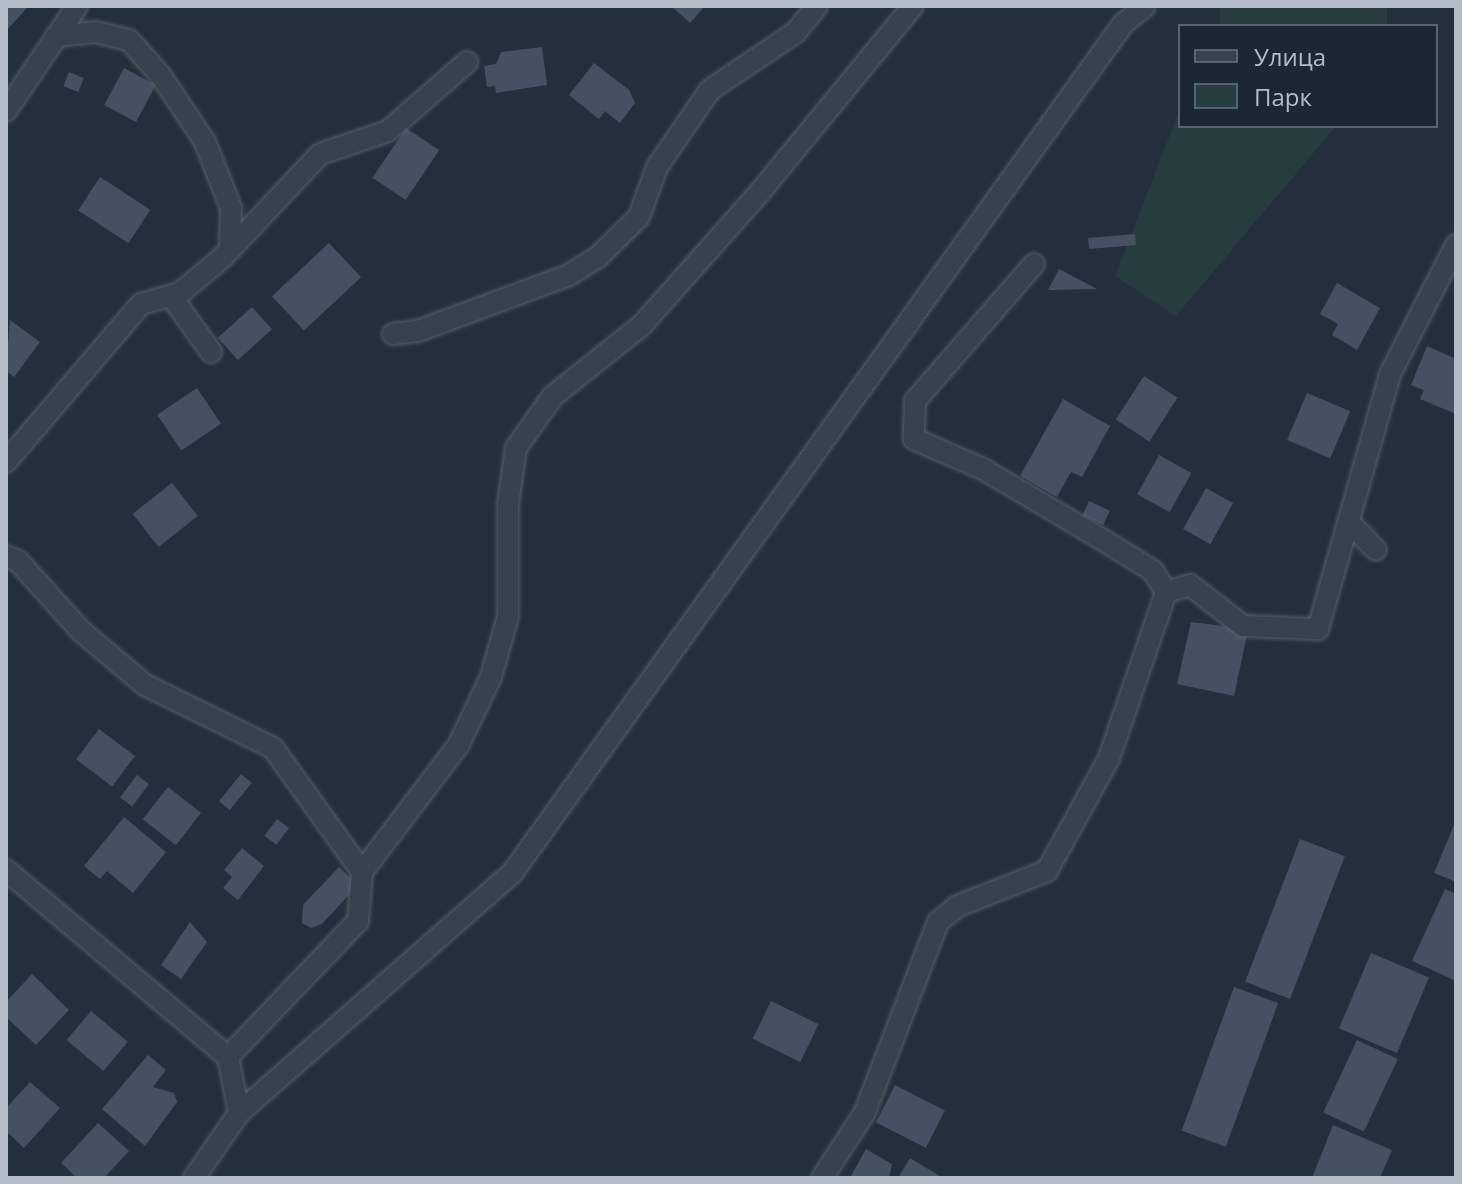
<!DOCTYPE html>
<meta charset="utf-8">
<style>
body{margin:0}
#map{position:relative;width:1462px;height:1184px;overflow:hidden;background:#242f3e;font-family:"Open Sans",sans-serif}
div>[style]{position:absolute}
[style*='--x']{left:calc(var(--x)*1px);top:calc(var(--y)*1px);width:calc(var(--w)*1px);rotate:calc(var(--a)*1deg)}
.green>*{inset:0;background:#263c3f;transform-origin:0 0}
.building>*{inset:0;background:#455162;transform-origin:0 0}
.roads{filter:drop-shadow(0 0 2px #565f6c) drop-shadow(0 0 2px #565f6c)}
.street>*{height:20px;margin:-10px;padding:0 10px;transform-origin:10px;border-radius:10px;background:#38414e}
span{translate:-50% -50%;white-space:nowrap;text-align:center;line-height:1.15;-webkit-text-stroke:7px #1d2633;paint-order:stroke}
.frame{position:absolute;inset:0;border:8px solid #b4bcc9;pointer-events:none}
.legend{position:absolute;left:1178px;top:24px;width:260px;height:104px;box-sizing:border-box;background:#1d2633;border:2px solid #59626f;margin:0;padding:10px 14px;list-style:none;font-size:24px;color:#b4bcc9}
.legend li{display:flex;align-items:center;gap:16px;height:40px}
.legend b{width:40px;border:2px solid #59626f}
</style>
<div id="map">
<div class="green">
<i style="left:1220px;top:6px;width:167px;height:22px"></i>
<i style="clip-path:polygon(1180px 109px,1180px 126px,1336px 126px,1176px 316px,1115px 276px)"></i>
</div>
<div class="building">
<i style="clip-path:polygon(6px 6px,27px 8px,6px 31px)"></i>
<i style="clip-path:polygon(671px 6px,705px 6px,690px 23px)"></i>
<i style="clip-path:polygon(542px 47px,547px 85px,496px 93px,495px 86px,487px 87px,484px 66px,496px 64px,501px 52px)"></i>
<i style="clip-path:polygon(594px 63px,629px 90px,635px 103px,620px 123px,605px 111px,599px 119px,569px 95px)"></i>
<i style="left:124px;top:68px;width:36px;height:42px;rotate:28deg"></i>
<i style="left:69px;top:72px;width:16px;height:15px;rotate:22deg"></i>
<i style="left:406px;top:128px;width:40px;height:60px;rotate:34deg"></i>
<i style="left:100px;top:177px;width:60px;height:40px;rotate:33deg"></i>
<i style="left:1135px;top:234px;width:11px;height:47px;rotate:85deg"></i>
<i style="left:329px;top:243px;width:47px;height:78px;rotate:47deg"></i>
<i style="clip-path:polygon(1059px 269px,1097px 289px,1048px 290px)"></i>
<i style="clip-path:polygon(1337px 283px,1380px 308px,1357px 350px,1332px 335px,1338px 324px,1320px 314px)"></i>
<i style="left:252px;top:307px;width:30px;height:46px;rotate:48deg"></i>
<i style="clip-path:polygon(10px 320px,40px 342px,14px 377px,6px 371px)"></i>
<i style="clip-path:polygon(1427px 346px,1456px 359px,1456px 414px,1420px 399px,1424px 390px,1411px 385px)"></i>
<i style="left:1144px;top:376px;width:40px;height:52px;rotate:33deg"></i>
<i style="left:197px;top:388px;width:43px;height:48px;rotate:56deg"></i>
<i style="left:1307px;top:393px;width:47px;height:51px;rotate:23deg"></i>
<i style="clip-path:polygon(1063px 399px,1110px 426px,1082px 477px,1071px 472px,1057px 497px,1020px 476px)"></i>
<i style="left:1159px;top:455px;width:37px;height:45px;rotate:29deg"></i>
<i style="left:172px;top:483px;width:42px;height:50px;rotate:52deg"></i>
<i style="left:1206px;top:488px;width:31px;height:47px;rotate:29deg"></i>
<i style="left:1089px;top:501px;width:23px;height:16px;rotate:25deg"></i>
<i style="clip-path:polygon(1191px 622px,1239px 628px,1247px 635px,1234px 696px,1177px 684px)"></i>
<i style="left:99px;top:729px;width:45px;height:38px;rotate:37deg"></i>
<i style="left:241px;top:774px;width:14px;height:35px;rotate:39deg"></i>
<i style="left:137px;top:775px;width:15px;height:28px;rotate:37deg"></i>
<i style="left:168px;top:787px;width:42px;height:41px;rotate:38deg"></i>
<i style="clip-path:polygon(124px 817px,166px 852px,133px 893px,107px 871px,100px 879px,84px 866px)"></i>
<i style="left:277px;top:819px;width:15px;height:21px;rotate:37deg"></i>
<i style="clip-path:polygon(1456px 820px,1456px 882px,1434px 873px)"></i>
<i style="left:1300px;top:839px;width:48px;height:153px;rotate:21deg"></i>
<i style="clip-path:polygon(242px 848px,264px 866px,238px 900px,223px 888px,232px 877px,224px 870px)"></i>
<i style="clip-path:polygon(339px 867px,358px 885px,322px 924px,311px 928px,302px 923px,303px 905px)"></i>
<i style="clip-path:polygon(1445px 889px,1456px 894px,1454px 980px,1412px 961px)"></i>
<i style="clip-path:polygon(190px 922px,207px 942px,181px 979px,161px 965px)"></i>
<i style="left:1371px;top:953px;width:63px;height:82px;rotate:23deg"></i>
<i style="clip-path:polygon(32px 974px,69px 1010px,36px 1045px,6px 1017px,6px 1002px)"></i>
<i style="left:1234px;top:987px;width:47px;height:153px;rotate:20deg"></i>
<i style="left:771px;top:1001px;width:53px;height:42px;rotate:26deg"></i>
<i style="left:91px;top:1011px;width:48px;height:38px;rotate:40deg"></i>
<i style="left:1357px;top:1040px;width:45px;height:80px;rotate:25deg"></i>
<i style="clip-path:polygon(148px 1055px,166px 1070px,153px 1087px,174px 1093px,177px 1102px,145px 1146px,102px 1109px)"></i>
<i style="clip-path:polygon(30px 1082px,60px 1108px,24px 1148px,6px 1131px,6px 1108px)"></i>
<i style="left:895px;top:1085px;width:56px;height:42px;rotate:27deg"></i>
<i style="clip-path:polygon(98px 1123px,129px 1151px,104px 1178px,77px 1178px,61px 1163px)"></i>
<i style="clip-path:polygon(1333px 1125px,1392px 1150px,1380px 1178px,1312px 1178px)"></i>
<i style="clip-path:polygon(866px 1149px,892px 1164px,889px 1178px,851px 1176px)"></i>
<i style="clip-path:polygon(910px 1158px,943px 1178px,898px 1178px)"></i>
</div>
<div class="roads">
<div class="street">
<i style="--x:56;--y:36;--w:40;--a:-5.7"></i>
<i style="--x:96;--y:32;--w:34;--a:14"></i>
<i style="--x:129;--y:40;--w:48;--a:48.4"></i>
<i style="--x:161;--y:76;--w:79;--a:56.3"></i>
<i style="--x:205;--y:142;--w:71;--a:68.5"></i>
<i style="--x:231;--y:208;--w:42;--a:91.4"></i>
<i style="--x:6;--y:111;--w:127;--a:-55.9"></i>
<i style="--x:1034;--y:264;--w:181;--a:131"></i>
<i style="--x:915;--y:401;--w:38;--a:92"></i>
<i style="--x:914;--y:439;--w:75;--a:23.5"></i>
<i style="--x:983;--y:469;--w:139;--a:30.6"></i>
<i style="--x:1103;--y:540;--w:59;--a:31.8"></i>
<i style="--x:1153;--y:571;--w:25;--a:58"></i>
<i style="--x:171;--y:296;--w:69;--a:54.5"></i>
<i style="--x:393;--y:334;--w:25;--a:-7"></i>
<i style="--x:418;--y:331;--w:161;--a:-20.3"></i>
<i style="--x:569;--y:275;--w:34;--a:-32"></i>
<i style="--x:598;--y:257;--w:57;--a:-44.3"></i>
<i style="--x:639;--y:217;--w:53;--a:-70.2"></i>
<i style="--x:657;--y:167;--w:93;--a:-55.5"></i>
<i style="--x:710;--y:90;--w:104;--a:-34"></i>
<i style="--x:796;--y:32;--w:33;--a:-51"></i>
<i style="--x:6;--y:462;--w:208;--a:-49.5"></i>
<i style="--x:141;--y:304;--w:41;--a:-15.8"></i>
<i style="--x:180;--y:293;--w:56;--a:-39.9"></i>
<i style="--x:223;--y:257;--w:141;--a:-46.7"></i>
<i style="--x:320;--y:154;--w:72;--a:-18.7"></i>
<i style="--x:388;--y:131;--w:105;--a:-41.1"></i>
<i style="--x:1348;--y:521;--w:40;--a:46"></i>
<i style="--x:6;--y:556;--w:13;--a:23"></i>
<i style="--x:18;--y:561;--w:94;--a:48"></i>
<i style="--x:81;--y:631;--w:84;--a:40.2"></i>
<i style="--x:145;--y:685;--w:143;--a:26.2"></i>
<i style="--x:273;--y:748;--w:153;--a:54.3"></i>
<i style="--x:362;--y:872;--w:49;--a:94.7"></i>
<i style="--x:358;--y:921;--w:188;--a:133.7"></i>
<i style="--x:228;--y:1057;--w:57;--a:78.9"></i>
<i style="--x:239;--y:1113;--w:79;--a:124.7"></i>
<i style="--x:6;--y:870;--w:290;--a:40.1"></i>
<i style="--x:362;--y:872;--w:161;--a:-52.8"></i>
<i style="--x:459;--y:744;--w:74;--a:-64.5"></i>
<i style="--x:491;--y:677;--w:63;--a:-74.4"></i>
<i style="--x:508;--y:616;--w:112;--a:-90"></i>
<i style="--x:508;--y:504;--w:57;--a:-81.9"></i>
<i style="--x:516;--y:448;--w:64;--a:-54.6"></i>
<i style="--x:553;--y:396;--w:114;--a:-38.6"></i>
<i style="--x:642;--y:325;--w:178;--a:-48.4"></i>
<i style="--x:760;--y:192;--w:241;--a:-50.6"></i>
<i style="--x:239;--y:1113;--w:365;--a:-41.3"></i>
<i style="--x:513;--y:872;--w:1045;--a:-54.27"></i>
<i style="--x:1123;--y:24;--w:28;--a:-39"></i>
<i style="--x:822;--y:1178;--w:79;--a:-56.9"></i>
<i style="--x:865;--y:1112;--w:204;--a:-69"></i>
<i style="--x:938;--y:922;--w:26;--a:-39"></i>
<i style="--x:958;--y:906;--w:96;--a:-21.5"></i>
<i style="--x:1047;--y:871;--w:129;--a:-61.2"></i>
<i style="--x:1109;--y:758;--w:176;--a:-71"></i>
<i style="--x:1166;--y:592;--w:25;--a:-16"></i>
<i style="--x:1190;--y:585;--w:67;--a:37.7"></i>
<i style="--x:1243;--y:626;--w:75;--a:2.3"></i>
<i style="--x:1318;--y:629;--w:265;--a:-74.2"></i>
<i style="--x:1390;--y:374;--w:145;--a:-62.9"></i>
</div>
</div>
<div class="frame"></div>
<ul class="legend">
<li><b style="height:10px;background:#38414e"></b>Улица</li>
<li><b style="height:22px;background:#263c3f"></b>Парк</li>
</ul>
</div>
